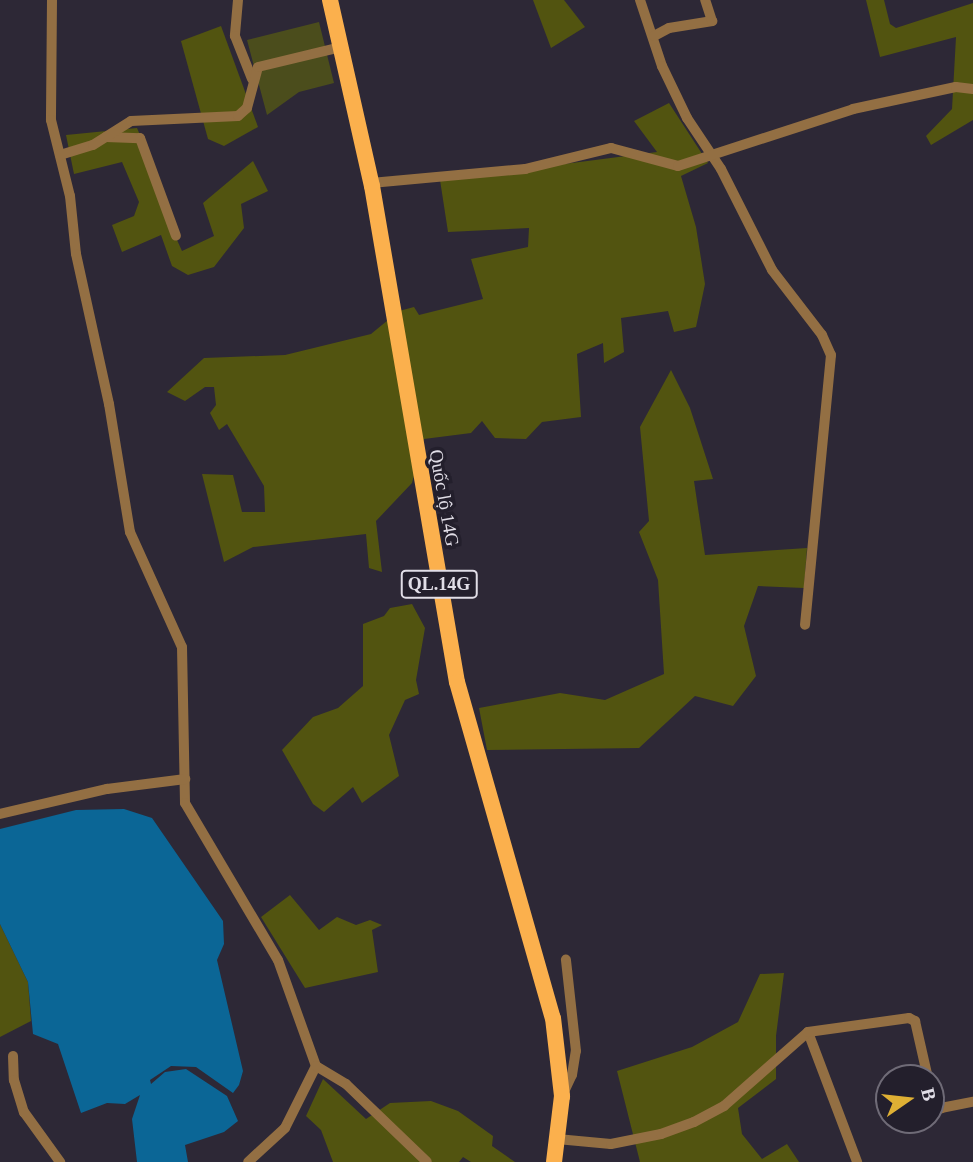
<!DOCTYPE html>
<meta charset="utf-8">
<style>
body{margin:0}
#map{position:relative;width:973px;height:1162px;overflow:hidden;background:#2d2836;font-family:"Times New Roman",serif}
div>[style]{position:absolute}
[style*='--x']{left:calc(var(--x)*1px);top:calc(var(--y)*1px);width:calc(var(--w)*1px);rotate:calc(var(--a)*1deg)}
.green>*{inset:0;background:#4b4d1c}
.forest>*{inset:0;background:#525410}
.water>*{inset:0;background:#0b6696}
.street>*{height:10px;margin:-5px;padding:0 5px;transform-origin:5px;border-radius:5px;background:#936f43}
.primary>*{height:16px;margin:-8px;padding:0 8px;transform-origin:8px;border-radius:8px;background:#fbb04d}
span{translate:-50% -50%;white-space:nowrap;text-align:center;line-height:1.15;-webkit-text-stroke:7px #231f2c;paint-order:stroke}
.shield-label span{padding:2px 5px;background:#231f2c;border:2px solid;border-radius:5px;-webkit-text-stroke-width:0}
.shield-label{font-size:18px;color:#e1dee7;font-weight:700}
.street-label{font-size:19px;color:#e1dee7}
.north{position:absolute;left:875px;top:1064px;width:70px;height:70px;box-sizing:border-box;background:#231f2c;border:2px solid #6f6b77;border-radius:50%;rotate:76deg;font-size:19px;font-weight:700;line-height:28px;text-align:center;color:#e1dee7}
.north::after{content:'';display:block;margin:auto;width:24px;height:32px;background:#dfb034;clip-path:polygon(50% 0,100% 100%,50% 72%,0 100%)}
</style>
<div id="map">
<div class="green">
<i style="clip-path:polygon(319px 22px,334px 83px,299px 92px,267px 115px,247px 40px)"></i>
</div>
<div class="forest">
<i style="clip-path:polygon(533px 0,564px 0,585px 27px,551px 48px)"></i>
<i style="clip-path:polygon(866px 0,884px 0,890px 24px,896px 28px,973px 3px,973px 120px,931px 145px,926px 136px,952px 109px,956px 37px,880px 57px)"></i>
<i style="clip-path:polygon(221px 26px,258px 127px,224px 146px,208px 139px,181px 41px)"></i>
<i style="clip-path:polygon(669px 103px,708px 163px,681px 176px,696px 227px,705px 284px,696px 327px,674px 332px,668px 311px,621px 318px,624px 352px,604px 363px,603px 343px,577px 354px,581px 417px,542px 422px,526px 439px,495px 438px,482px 421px,471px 433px,424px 439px,412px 483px,376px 521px,382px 572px,369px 568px,366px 534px,253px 547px,224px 562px,202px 474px,233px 475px,242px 512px,265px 512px,264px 486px,227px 424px,219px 430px,210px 413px,216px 405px,214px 387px,205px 387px,185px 401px,167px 392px,204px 358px,285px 355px,371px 334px,399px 311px,414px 307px,419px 315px,483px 299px,471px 259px,528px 247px,529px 228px,448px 232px,440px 180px,657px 152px,634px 121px)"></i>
<i style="clip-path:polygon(137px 128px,163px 188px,163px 209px,182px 251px,214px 236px,203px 203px,253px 161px,268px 191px,241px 204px,244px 228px,214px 267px,188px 275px,172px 266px,161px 235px,122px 252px,112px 225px,134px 216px,139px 202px,122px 162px,74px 174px,66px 135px)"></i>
<i style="clip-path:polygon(671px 370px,690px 408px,713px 479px,694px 481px,705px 555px,807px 548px,804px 588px,758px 586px,744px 626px,756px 676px,733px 706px,695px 696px,639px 748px,487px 750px,479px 708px,560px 693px,605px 700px,664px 674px,658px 580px,639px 532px,649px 521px,640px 427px)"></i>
<i style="clip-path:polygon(412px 604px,425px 628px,416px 680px,419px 694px,405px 700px,389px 735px,399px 776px,362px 803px,353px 787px,324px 812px,313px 804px,282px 750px,313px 717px,338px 708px,363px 686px,363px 624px,384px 616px,390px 608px)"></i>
<i style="clip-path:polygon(290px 895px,319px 930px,337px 917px,356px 925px,370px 920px,382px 925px,372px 930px,378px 972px,305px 988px,261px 917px)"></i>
<i style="clip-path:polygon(0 924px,28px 982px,31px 1021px,0 1037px)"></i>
<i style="clip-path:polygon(784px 973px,776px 1036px,776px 1079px,738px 1108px,742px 1134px,762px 1159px,787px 1144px,799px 1162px,640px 1162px,617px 1071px,692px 1047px,738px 1022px,760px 974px)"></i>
<i style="clip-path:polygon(323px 1079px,366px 1119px,390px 1103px,431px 1101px,458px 1111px,493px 1136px,492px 1146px,515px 1162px,471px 1162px,463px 1157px,459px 1162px,333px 1162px,321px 1130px,306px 1116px)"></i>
</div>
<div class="water">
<i style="clip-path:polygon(124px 809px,152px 818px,223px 921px,224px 944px,217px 960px,243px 1071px,239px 1085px,233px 1093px,196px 1067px,171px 1066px,150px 1080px,151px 1084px,165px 1072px,186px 1069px,227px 1096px,238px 1121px,224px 1132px,185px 1145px,188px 1162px,137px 1162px,132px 1119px,140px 1095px,125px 1104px,107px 1103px,81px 1113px,58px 1044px,33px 1034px,28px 982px,0 924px,0 829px,76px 810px)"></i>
</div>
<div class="street">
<i style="--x:52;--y:0;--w:120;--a:90.5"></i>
<i style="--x:51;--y:120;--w:78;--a:76"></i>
<i style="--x:70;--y:196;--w:58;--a:84.1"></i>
<i style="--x:76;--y:254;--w:154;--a:77.6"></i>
<i style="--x:109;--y:404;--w:130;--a:80.7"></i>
<i style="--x:130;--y:532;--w:126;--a:65.7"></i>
<i style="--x:182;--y:647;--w:156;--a:88.9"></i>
<i style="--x:185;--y:803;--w:182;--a:59.4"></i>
<i style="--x:278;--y:960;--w:113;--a:70.3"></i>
<i style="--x:316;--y:1066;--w:69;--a:116.6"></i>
<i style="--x:285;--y:1128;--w:50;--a:137.4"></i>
<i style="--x:238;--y:0;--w:36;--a:95"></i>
<i style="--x:235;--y:36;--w:46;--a:68.4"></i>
<i style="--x:640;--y:0;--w:70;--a:71.6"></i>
<i style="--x:662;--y:66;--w:58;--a:64.3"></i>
<i style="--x:687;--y:118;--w:61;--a:56.3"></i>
<i style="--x:721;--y:169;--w:113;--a:63.2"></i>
<i style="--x:772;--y:270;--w:82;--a:52.4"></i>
<i style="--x:822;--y:335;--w:22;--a:66"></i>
<i style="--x:831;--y:355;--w:271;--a:95.5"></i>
<i style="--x:654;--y:36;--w:17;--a:-28"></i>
<i style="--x:669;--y:28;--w:44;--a:-9.2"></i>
<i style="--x:712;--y:21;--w:22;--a:-108"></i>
<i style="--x:106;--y:137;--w:34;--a:2"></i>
<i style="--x:140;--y:138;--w:104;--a:69.8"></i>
<i style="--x:60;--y:155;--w:34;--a:-17"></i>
<i style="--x:93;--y:145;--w:45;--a:-32.3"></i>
<i style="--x:131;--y:121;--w:107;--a:-2.7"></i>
<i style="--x:238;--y:116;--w:12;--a:-42"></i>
<i style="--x:247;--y:108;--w:42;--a:-75"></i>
<i style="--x:258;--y:67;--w:85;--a:-13.5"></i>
<i style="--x:371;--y:183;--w:155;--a:-5.2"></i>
<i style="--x:525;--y:169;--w:89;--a:-13.7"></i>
<i style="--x:611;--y:148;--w:69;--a:15"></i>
<i style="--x:678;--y:166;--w:184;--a:-18"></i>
<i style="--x:853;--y:109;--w:105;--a:-12.1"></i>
<i style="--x:956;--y:87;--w:17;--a:7"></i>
<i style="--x:0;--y:814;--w:110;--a:-13.2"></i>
<i style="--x:107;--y:789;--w:79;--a:-7.3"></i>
<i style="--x:808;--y:1032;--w:139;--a:69.3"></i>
<i style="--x:13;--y:1056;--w:24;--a:88"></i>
<i style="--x:14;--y:1080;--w:34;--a:73"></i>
<i style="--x:24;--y:1112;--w:62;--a:54.2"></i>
<i style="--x:316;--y:1066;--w:35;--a:31"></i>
<i style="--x:346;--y:1084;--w:112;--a:43.9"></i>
<i style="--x:931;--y:1090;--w:21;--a:61"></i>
<i style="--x:941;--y:1108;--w:33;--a:-11"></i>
<i style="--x:563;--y:1094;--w:21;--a:-65"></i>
<i style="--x:572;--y:1075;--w:24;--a:-81"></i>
<i style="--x:576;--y:1051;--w:92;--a:-96.3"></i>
<i style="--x:557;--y:1139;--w:54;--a:5.3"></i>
<i style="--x:611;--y:1144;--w:51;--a:-11.3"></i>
<i style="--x:661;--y:1134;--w:35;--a:-20"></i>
<i style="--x:694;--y:1122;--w:34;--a:-28"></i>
<i style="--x:724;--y:1106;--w:112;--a:-41.4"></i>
<i style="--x:808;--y:1032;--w:102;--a:-7.9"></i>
<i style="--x:909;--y:1018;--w:7;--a:27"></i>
<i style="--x:915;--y:1021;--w:58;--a:77.2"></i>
</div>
<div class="primary">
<i style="--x:330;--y:0;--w:191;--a:77.3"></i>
<i style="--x:372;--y:186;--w:503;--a:80.28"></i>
<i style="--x:457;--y:682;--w:349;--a:74.1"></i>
<i style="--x:553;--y:1018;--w:79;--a:83.4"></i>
<i style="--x:562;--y:1096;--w:66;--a:96.9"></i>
</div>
<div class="shield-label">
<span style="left:439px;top:584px">QL.14G</span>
</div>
<div class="street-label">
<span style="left:444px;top:498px;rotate:80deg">Quốc lộ 14G</span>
</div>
<div class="north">B</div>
</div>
